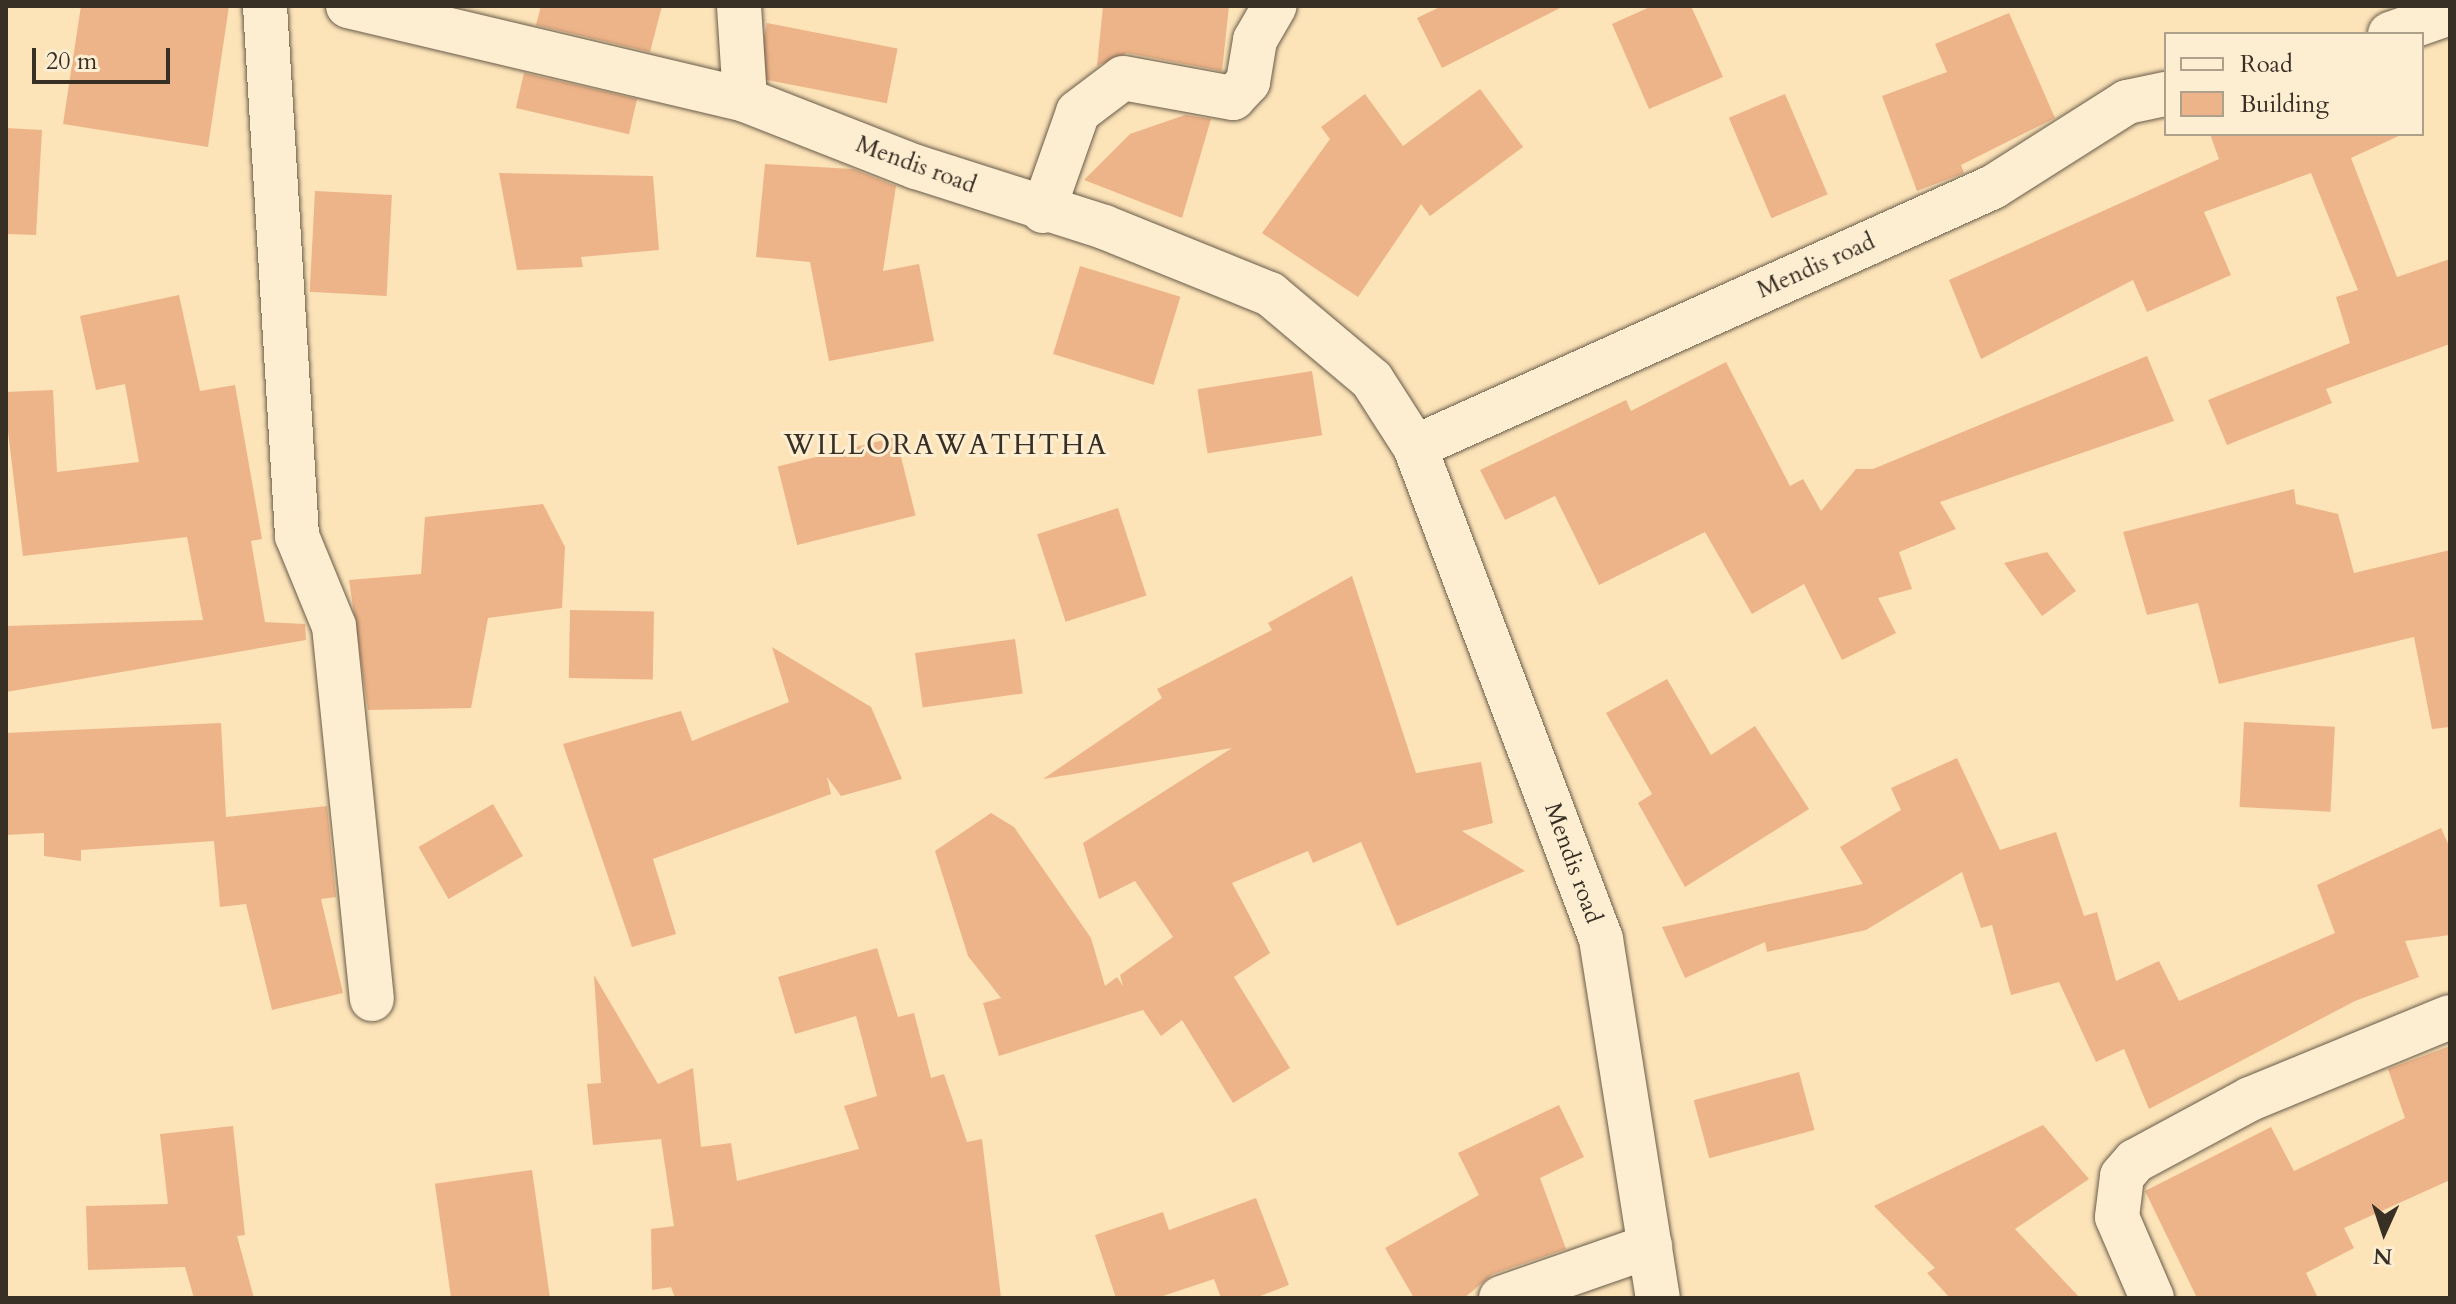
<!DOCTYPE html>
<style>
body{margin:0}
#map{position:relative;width:2456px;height:1304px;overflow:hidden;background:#fce3b8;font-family:Cardo,serif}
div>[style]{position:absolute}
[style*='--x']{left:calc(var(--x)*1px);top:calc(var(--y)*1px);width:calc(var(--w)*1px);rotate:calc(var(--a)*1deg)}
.building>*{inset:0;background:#eeb489;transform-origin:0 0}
.roads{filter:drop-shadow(0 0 2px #695c4a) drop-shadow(0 0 2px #695c4a)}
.minor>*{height:44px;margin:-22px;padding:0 22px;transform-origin:22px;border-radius:22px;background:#fdedd1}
.tertiary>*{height:44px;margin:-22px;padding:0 22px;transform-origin:22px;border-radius:22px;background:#fdedd1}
span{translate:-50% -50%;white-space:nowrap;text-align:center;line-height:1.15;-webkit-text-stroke:6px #fdedd1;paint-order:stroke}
.street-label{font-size:24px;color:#382f25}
.quarter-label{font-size:28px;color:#382f25;letter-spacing:2px}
.frame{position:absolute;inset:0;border:8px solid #382f25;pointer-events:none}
.legend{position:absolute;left:2164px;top:32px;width:260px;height:104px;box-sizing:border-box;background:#fdedd1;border:2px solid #aea18c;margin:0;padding:10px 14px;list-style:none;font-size:24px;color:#382f25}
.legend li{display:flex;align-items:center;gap:16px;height:40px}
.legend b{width:40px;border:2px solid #aea18c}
.north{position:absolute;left:2344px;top:1192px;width:80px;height:80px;-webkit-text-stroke:6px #fdedd1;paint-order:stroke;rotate:183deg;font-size:22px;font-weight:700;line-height:32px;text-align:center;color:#382f25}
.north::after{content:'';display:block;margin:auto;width:28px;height:36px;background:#382f25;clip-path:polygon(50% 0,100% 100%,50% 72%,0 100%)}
.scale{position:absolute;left:32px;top:48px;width:138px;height:36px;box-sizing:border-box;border:4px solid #382f25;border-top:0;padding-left:10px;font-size:24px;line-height:28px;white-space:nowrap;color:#382f25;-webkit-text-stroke:6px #fdedd1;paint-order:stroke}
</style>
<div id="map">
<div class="building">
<i style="clip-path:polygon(81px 6px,229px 6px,208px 147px,63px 124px)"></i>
<i style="clip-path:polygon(541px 6px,662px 6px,650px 52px,536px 25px)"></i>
<i style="clip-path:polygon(1103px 6px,1229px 6px,1222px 71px,1127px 53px,1097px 66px)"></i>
<i style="clip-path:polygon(1442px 6px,1564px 6px,1442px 68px,1417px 18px)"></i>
<i style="clip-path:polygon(1652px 6px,1691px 6px,1723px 77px,1649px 109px,1612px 24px)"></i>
<i style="clip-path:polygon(2009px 13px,2055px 118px,1961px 165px,1964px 173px,1917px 191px,1882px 96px,1947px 72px,1935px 44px)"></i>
<i style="left:767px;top:23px;width:133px;height:56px;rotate:11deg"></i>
<i style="left:524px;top:73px;width:116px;height:36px;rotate:13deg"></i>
<i style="clip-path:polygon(1480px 89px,1523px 147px,1430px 216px,1421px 204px,1358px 297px,1262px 233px,1330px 139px,1321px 127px,1365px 94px,1403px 146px)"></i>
<i style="left:1785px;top:94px;width:109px;height:61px;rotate:67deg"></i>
<i style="clip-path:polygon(1185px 115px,1211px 119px,1182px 218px,1084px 180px,1130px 134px)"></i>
<i style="clip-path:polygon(6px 128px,42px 130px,36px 235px,6px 234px)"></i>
<i style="clip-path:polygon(2210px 134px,2403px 134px,2351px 158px,2397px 277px,2450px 259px,2450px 344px,2326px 389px,2332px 403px,2227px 445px,2208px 400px,2350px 343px,2336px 297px,2358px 290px,2311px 173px,2204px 212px,2231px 275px,2147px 312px,2133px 280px,1981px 359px,1949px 280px,2219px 159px)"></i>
<i style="clip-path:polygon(765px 164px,853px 169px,896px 186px,883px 271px,919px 264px,934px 341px,829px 361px,810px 262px,756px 257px)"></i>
<i style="clip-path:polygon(499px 173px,653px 176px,659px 250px,581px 257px,583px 267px,517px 270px)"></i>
<i style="left:315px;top:191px;width:77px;height:101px;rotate:3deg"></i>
<i style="left:1080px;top:266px;width:105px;height:92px;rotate:17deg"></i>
<i style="clip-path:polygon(179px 295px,200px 391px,235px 385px,262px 539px,251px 541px,265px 622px,305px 624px,306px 640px,6px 692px,6px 626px,203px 620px,187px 537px,23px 556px,6px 415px,6px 392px,53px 390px,57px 472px,139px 462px,125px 384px,96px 390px,80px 316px)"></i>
<i style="clip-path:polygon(2147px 356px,2174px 421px,1940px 502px,1956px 529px,1899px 552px,1912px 589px,1878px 598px,1896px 633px,1842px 660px,1804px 584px,1752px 614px,1705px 532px,1599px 585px,1555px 496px,1505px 520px,1480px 470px,1626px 400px,1631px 411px,1726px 362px,1790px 486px,1803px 479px,1821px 511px,1856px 469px,1873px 469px)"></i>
<i style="left:1312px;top:371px;width:65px;height:116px;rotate:81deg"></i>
<i style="left:896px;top:437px;width:81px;height:122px;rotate:76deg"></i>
<i style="clip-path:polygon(2294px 489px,2296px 504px,2338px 514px,2354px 573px,2450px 550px,2450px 727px,2432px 729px,2414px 637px,2219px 684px,2198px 603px,2147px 615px,2123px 532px)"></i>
<i style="clip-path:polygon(543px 504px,565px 547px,562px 608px,488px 618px,471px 708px,368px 710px,349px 580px,421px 574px,425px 517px)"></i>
<i style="left:1118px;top:508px;width:92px;height:85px;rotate:72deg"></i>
<i style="clip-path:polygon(2047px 552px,2076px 591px,2042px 616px,2004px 563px)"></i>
<i style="clip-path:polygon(1352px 576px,1416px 773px,1481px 762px,1493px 823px,1462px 831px,1525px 871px,1397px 926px,1361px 842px,1313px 863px,1308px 851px,1232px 883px,1270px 953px,1234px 977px,1290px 1068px,1233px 1103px,1182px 1020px,1161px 1036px,1143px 1010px,999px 1056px,983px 1003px,1001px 998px,968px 956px,935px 851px,991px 813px,1014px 827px,1091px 938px,1105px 986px,1117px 977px,1123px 986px,1120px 975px,1173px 937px,1135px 881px,1099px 899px,1083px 843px,1232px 748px,1043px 779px,1162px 698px,1157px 689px,1272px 630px,1268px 623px)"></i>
<i style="left:570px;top:610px;width:84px;height:68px;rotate:1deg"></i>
<i style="left:1015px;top:639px;width:55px;height:101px;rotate:82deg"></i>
<i style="clip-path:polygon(772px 647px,871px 707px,902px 779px,841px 796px,827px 777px,831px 794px,653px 859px,676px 934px,632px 947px,563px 744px,681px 711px,692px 741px,789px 702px)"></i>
<i style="clip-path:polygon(1667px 679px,1711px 755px,1755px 726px,1809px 809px,1685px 887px,1638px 803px,1652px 794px,1606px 713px)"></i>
<i style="left:2244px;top:722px;width:91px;height:85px;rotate:3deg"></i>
<i style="clip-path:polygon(221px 723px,226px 817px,327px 806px,336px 897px,321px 899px,343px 993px,272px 1010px,246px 904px,220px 907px,214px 841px,81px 850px,81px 861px,44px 856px,44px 833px,6px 835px,6px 733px)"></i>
<i style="clip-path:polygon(1957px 758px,2000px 850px,2056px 832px,2084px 916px,2097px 912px,2116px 981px,2159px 961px,2179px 1001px,2335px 933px,2317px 885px,2441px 828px,2450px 848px,2450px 935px,2405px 941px,2419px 977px,2355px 1001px,2149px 1109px,2124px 1049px,2096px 1062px,2059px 982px,2011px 995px,1992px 925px,1981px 928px,1962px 872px,1866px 930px,1767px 952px,1765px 942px,1685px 978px,1662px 927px,1863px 884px,1840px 847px,1901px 810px,1891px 788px)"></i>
<i style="left:493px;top:804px;width:60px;height:86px;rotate:60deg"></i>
<i style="clip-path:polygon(877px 948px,898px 1017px,914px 1013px,931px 1078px,944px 1074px,967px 1142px,982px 1139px,1001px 1298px,675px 1298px,671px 1287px,652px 1290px,651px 1229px,674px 1226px,661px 1139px,593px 1145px,587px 1084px,601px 1083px,594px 975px,658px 1084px,693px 1068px,701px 1147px,731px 1143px,737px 1181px,859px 1149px,844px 1106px,877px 1096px,856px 1016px,795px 1034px,778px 977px)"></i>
<i style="clip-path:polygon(2450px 1046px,2450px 1180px,2344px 1228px,2354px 1248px,2306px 1273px,2318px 1298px,2197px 1298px,2145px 1191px,2271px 1127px,2294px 1171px,2405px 1118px,2388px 1069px)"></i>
<i style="left:1799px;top:1072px;width:60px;height:109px;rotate:75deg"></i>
<i style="clip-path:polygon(1559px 1105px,1584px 1157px,1540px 1178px,1566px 1249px,1493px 1274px,1464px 1298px,1414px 1298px,1385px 1248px,1479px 1195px,1458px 1153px)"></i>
<i style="clip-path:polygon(2043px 1125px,2089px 1179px,2015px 1229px,2080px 1298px,1950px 1298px,1927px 1273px,1935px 1268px,1874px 1206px)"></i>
<i style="clip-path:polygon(233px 1126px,245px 1235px,237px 1236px,254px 1298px,194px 1298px,185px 1267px,88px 1270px,86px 1206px,168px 1204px,160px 1134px)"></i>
<i style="left:532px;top:1170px;width:129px;height:98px;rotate:82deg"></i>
<i style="clip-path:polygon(1256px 1198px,1289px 1285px,1255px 1298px,1221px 1298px,1214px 1279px,1157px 1298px,1116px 1298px,1095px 1235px,1163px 1212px,1169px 1230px)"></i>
</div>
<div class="roads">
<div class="minor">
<i style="--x:265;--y:6;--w:531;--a:86.54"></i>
<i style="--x:297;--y:536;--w:97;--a:67.7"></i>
<i style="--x:334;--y:626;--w:375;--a:84.2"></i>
<i style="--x:739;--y:6;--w:94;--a:86.3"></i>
<i style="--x:2390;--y:34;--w:64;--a:-19.3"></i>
<i style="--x:1043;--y:211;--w:105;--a:-70.5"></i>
<i style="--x:1078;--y:112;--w:56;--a:-37.1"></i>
<i style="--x:1123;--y:78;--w:112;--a:10.3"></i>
<i style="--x:1233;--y:98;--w:22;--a:-47"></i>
<i style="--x:1248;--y:82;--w:43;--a:-80.5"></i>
<i style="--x:1255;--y:40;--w:39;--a:-60"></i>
<i style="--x:1415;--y:447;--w:634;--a:-24.22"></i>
<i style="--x:1993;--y:187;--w:159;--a:-32.4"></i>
<i style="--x:2127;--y:102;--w:40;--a:-12"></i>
<i style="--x:1501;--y:1298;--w:158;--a:-19.2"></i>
<i style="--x:2152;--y:1298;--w:88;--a:-113.4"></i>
<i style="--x:2117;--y:1217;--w:41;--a:-83"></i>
<i style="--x:2122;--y:1176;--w:20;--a:-49"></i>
<i style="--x:2135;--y:1161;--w:131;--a:-28.3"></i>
<i style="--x:2250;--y:1099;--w:216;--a:-22.3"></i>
</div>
<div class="tertiary">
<i style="--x:348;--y:6;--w:408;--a:13.3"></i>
<i style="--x:745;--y:100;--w:184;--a:21.4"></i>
<i style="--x:916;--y:167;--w:197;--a:17.7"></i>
<i style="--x:1104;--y:227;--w:179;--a:22"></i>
<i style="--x:1270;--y:294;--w:133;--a:40.1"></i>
<i style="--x:1372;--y:380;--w:80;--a:57.3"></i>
<i style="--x:1415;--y:447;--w:526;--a:69.29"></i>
<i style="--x:1601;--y:939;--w:363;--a:81"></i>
</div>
</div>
<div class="street-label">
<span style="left:916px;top:165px;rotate:20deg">Mendis road</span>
<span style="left:1816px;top:266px;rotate:-24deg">Mendis road</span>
<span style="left:1573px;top:863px;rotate:70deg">Mendis road</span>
</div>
<div class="quarter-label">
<span style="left:946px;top:445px">WILLORAWATHTHA</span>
</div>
<div class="frame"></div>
<ul class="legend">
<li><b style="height:10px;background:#fdedd1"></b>Road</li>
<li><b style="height:22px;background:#eeb489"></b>Building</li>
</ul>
<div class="north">N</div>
<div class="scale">20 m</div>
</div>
